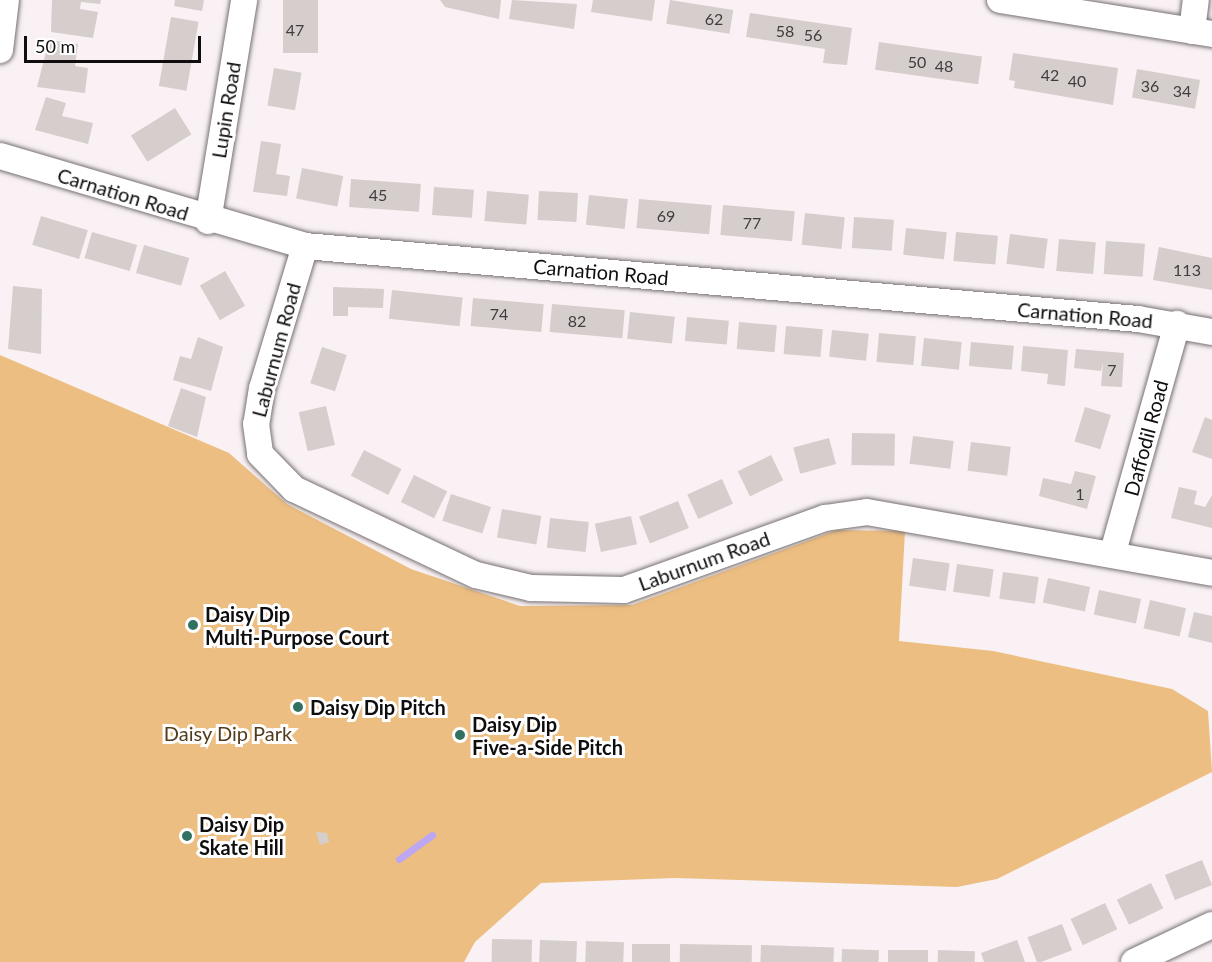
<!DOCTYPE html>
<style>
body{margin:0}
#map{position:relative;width:1212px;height:962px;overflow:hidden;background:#f9f1f3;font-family:Lato,sans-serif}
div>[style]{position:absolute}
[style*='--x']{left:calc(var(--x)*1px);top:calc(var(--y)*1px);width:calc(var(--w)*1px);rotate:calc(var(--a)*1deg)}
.green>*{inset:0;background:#edbe82}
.stream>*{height:7px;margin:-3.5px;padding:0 3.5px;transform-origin:3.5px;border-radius:3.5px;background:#bda6f2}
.building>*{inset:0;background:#d5cecc;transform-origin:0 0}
.roads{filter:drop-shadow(0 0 2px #777172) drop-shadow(0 0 2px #777172)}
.minor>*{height:26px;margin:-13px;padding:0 13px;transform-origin:13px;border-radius:13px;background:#fff}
.dots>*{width:16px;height:16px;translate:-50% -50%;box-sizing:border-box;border:3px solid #fff;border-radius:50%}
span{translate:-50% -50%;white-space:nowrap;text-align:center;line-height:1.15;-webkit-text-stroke:6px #fff;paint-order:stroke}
.number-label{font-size:16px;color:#403d3e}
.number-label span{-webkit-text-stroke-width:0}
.street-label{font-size:20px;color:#0f0d0e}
.poi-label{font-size:20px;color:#0f0d0e;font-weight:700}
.left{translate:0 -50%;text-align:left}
.park-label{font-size:20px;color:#533c1e}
.scale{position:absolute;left:24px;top:36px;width:177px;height:27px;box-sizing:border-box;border:3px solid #0f0d0e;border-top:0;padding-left:8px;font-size:18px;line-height:21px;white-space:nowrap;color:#0f0d0e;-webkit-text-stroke:4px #fff;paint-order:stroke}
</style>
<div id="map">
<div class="green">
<i style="clip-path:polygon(0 355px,229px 453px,287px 504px,411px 569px,520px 606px,632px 605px,837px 530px,905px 531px,899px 641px,993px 651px,1172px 689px,1208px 711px,1212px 772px,997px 879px,957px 887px,675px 878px,541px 883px,475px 942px,464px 962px,0 962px)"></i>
</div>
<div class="stream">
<i style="--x:399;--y:859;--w:41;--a:-36"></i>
</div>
<div class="building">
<i style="clip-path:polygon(52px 0,101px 0,100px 4px,81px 2px,80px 9px,98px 12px,93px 38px,51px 32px)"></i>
<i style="clip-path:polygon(175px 0,204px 0,202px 11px,174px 6px)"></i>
<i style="left:283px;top:0;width:35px;height:53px"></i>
<i style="clip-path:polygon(440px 0,501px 0,499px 19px,445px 7px)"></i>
<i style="clip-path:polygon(512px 0,577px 4px,574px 29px,509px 19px)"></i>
<i style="clip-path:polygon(593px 0,655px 0,652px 21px,591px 12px)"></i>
<i style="left:670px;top:0;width:64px;height:24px;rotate:9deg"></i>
<i style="clip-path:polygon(750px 13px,852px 28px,847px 65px,823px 63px,825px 49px,746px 37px)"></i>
<i style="left:171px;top:17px;width:28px;height:70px;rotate:10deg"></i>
<i style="clip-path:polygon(49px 40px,78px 44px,75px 66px,88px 68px,85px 93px,37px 87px)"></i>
<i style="left:879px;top:42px;width:104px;height:28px;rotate:8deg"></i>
<i style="clip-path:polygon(1013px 53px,1118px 68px,1113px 105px,1014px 88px,1015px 81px,1009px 80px)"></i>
<i style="left:274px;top:68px;width:28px;height:38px;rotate:10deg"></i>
<i style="left:1137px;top:69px;width:64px;height:29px;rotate:10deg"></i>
<i style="clip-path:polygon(46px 97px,66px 103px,62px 116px,93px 123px,88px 144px,35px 130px)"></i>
<i style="left:175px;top:108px;width:31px;height:52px;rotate:58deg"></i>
<i style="clip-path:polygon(261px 141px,281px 144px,276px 174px,290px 176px,287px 196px,253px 192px)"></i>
<i style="left:302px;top:168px;width:42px;height:31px;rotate:11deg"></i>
<i style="left:351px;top:179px;width:70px;height:28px;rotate:4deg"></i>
<i style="left:434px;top:187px;width:40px;height:28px;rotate:4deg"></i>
<i style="left:487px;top:191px;width:42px;height:30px;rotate:5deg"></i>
<i style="left:539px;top:191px;width:39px;height:29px;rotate:3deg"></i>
<i style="left:589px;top:195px;width:39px;height:30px;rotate:6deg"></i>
<i style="left:639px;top:199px;width:73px;height:29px;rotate:5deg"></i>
<i style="left:723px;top:205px;width:72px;height:30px;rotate:5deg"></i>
<i style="left:805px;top:213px;width:40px;height:32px;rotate:6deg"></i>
<i style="left:41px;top:216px;width:49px;height:30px;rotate:17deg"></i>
<i style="left:854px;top:217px;width:40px;height:31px;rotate:4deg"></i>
<i style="left:906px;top:228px;width:41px;height:27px;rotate:6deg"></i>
<i style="left:92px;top:232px;width:47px;height:27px;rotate:16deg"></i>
<i style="left:956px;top:232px;width:42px;height:29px;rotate:5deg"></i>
<i style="left:1010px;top:234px;width:38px;height:30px;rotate:7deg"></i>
<i style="left:1059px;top:239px;width:37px;height:32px;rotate:5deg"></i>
<i style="left:1106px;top:241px;width:39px;height:33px;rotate:4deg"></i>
<i style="left:144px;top:245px;width:47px;height:29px;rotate:16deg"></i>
<i style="clip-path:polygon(1159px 247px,1212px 258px,1212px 290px,1153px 280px)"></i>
<i style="left:225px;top:271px;width:40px;height:29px;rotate:60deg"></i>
<i style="clip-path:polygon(13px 286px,42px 289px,41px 354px,8px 349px)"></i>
<i style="clip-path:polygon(333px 287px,384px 289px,383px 308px,348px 307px,348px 316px,333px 316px)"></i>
<i style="left:392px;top:290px;width:71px;height:29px;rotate:6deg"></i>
<i style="left:473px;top:298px;width:71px;height:28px;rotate:5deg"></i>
<i style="left:552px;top:304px;width:73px;height:28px;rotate:5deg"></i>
<i style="left:630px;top:312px;width:45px;height:27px;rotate:6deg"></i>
<i style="left:687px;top:317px;width:42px;height:24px;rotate:5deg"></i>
<i style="left:739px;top:322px;width:38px;height:27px;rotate:5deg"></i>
<i style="left:786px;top:326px;width:37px;height:28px;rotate:5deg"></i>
<i style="left:832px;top:330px;width:37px;height:27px;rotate:6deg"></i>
<i style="left:879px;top:333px;width:37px;height:29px;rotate:5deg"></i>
<i style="clip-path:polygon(198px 337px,223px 347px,211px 391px,173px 380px,180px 356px,191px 359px)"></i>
<i style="left:924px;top:338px;width:38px;height:28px;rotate:6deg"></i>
<i style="left:971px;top:342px;width:43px;height:24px;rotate:5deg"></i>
<i style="clip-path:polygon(1023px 346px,1068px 350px,1065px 386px,1047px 384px,1048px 374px,1021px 371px)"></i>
<i style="left:322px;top:347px;width:26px;height:38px;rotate:18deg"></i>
<i style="clip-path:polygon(1076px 349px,1124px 353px,1122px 387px,1101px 386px,1103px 363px,1101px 371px,1074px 368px)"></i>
<i style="clip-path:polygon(181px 388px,206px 397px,197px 437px,168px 426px)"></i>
<i style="left:326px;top:406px;width:40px;height:28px;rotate:77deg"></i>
<i style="left:1085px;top:407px;width:27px;height:36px;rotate:17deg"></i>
<i style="clip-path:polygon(1205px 417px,1212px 420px,1212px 459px,1192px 452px)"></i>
<i style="left:852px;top:433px;width:43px;height:32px;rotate:1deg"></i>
<i style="left:913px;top:436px;width:41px;height:28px;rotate:7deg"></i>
<i style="left:829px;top:438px;width:27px;height:37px;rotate:75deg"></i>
<i style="left:971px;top:442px;width:40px;height:29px;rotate:7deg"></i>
<i style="left:364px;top:450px;width:42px;height:29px;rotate:27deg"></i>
<i style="left:771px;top:455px;width:28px;height:37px;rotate:64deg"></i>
<i style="clip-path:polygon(1075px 471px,1096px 476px,1087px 509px,1039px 496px,1043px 478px,1071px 484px)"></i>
<i style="left:414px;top:475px;width:37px;height:30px;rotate:26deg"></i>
<i style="left:722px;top:479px;width:27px;height:38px;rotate:66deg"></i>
<i style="clip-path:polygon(1179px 487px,1197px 491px,1194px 504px,1205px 507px,1212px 495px,1212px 528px,1171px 518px)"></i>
<i style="left:451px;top:494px;width:42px;height:28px;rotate:18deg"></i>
<i style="left:678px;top:501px;width:29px;height:42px;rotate:68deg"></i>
<i style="left:502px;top:509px;width:40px;height:29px;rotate:10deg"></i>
<i style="left:631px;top:516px;width:29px;height:37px;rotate:78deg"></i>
<i style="left:550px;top:518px;width:39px;height:30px;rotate:6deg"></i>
<i style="left:913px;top:558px;width:37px;height:28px;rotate:8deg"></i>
<i style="left:957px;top:564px;width:37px;height:28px;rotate:8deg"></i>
<i style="left:1003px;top:572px;width:36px;height:27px;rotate:8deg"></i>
<i style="left:1048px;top:578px;width:43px;height:25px;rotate:12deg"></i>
<i style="left:1099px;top:590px;width:43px;height:25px;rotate:12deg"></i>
<i style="left:1150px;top:600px;width:37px;height:29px;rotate:13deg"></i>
<i style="clip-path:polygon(1194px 612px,1212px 616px,1212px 643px,1188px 637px)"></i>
<i style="clip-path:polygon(316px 832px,327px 833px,329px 842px,320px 845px)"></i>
<i style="left:1202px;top:860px;width:27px;height:40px;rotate:68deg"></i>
<i style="left:1151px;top:883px;width:28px;height:38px;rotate:64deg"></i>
<i style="left:1105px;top:903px;width:29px;height:38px;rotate:65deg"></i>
<i style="left:1062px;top:924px;width:28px;height:37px;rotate:69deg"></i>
<i style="left:492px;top:939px;width:40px;height:23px;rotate:1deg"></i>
<i style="left:540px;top:940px;width:37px;height:22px;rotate:2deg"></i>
<i style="clip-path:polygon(1017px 940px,1025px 962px,984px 962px,981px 953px)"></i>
<i style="left:586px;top:941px;width:38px;height:21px;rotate:2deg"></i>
<i style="left:632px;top:944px;width:38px;height:18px"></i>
<i style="left:680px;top:944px;width:72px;height:18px;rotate:1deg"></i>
<i style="left:761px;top:945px;width:73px;height:17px;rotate:2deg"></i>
<i style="left:842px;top:949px;width:37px;height:13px;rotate:2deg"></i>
<i style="left:888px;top:950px;width:40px;height:12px"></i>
<i style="left:938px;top:950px;width:37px;height:12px;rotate:2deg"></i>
</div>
<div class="roads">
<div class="minor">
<i style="--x:1000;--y:0;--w:215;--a:9.1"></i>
<i style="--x:1192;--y:31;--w:31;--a:-83"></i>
<i style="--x:0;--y:50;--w:50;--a:-83.2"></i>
<i style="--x:0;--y:156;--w:318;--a:16.4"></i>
<i style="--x:305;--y:246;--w:836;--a:5.01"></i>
<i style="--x:1138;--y:319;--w:75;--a:10"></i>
<i style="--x:208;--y:221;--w:224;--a:-80.7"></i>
<i style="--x:305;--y:246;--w:148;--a:106.8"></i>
<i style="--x:262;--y:388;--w:36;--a:99"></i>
<i style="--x:256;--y:424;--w:30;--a:82"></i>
<i style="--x:260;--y:454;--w:49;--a:45.8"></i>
<i style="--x:294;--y:489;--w:201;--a:25.3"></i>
<i style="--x:476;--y:575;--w:57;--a:13.3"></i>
<i style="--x:531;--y:588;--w:93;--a:1.2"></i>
<i style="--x:624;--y:590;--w:214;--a:-19.7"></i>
<i style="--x:825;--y:518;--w:42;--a:-8.1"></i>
<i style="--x:867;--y:512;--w:350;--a:10"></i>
<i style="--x:1113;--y:552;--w:237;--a:-74.3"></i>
<i style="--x:1134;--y:962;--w:86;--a:-25.4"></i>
</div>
</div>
<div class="dots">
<i style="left:193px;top:625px;background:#307160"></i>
<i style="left:298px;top:707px;background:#307160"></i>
<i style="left:460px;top:735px;background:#307160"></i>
<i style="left:187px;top:836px;background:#307160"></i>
</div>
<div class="number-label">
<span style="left:714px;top:19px">62</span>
<span style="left:295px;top:30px">47</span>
<span style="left:785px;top:31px">58</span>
<span style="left:813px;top:35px">56</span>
<span style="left:917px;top:62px">50</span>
<span style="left:944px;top:66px">48</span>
<span style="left:1050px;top:75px">42</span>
<span style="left:1077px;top:81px">40</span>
<span style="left:1150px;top:86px">36</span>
<span style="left:1182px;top:91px">34</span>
<span style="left:378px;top:195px">45</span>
<span style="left:666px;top:216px">69</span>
<span style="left:752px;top:223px">77</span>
<span style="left:1187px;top:270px">113</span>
<span style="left:499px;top:314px">74</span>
<span style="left:577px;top:321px">82</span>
<span style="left:1112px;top:370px">7</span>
<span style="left:1080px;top:494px">1</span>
</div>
<div class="street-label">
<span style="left:226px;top:110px;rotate:-81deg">Lupin Road</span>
<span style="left:123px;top:194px;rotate:17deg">Carnation Road</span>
<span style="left:601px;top:272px;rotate:5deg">Carnation Road</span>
<span style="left:1085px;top:315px;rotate:5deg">Carnation Road</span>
<span style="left:276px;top:350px;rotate:-75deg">Laburnum Road</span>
<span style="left:1146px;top:438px;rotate:-75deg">Daffodil Road</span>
<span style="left:704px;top:561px;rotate:-20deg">Laburnum Road</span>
</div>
<div class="poi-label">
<span class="left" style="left:205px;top:626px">Daisy Dip<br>Multi-Purpose Court</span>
<span class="left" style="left:310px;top:707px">Daisy Dip Pitch</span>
<span class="left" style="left:472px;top:736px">Daisy Dip<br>Five-a-Side Pitch</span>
<span class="left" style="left:199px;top:836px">Daisy Dip<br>Skate Hill</span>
</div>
<div class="park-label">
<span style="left:228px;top:733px">Daisy Dip Park</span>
</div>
<div class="scale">50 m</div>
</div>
